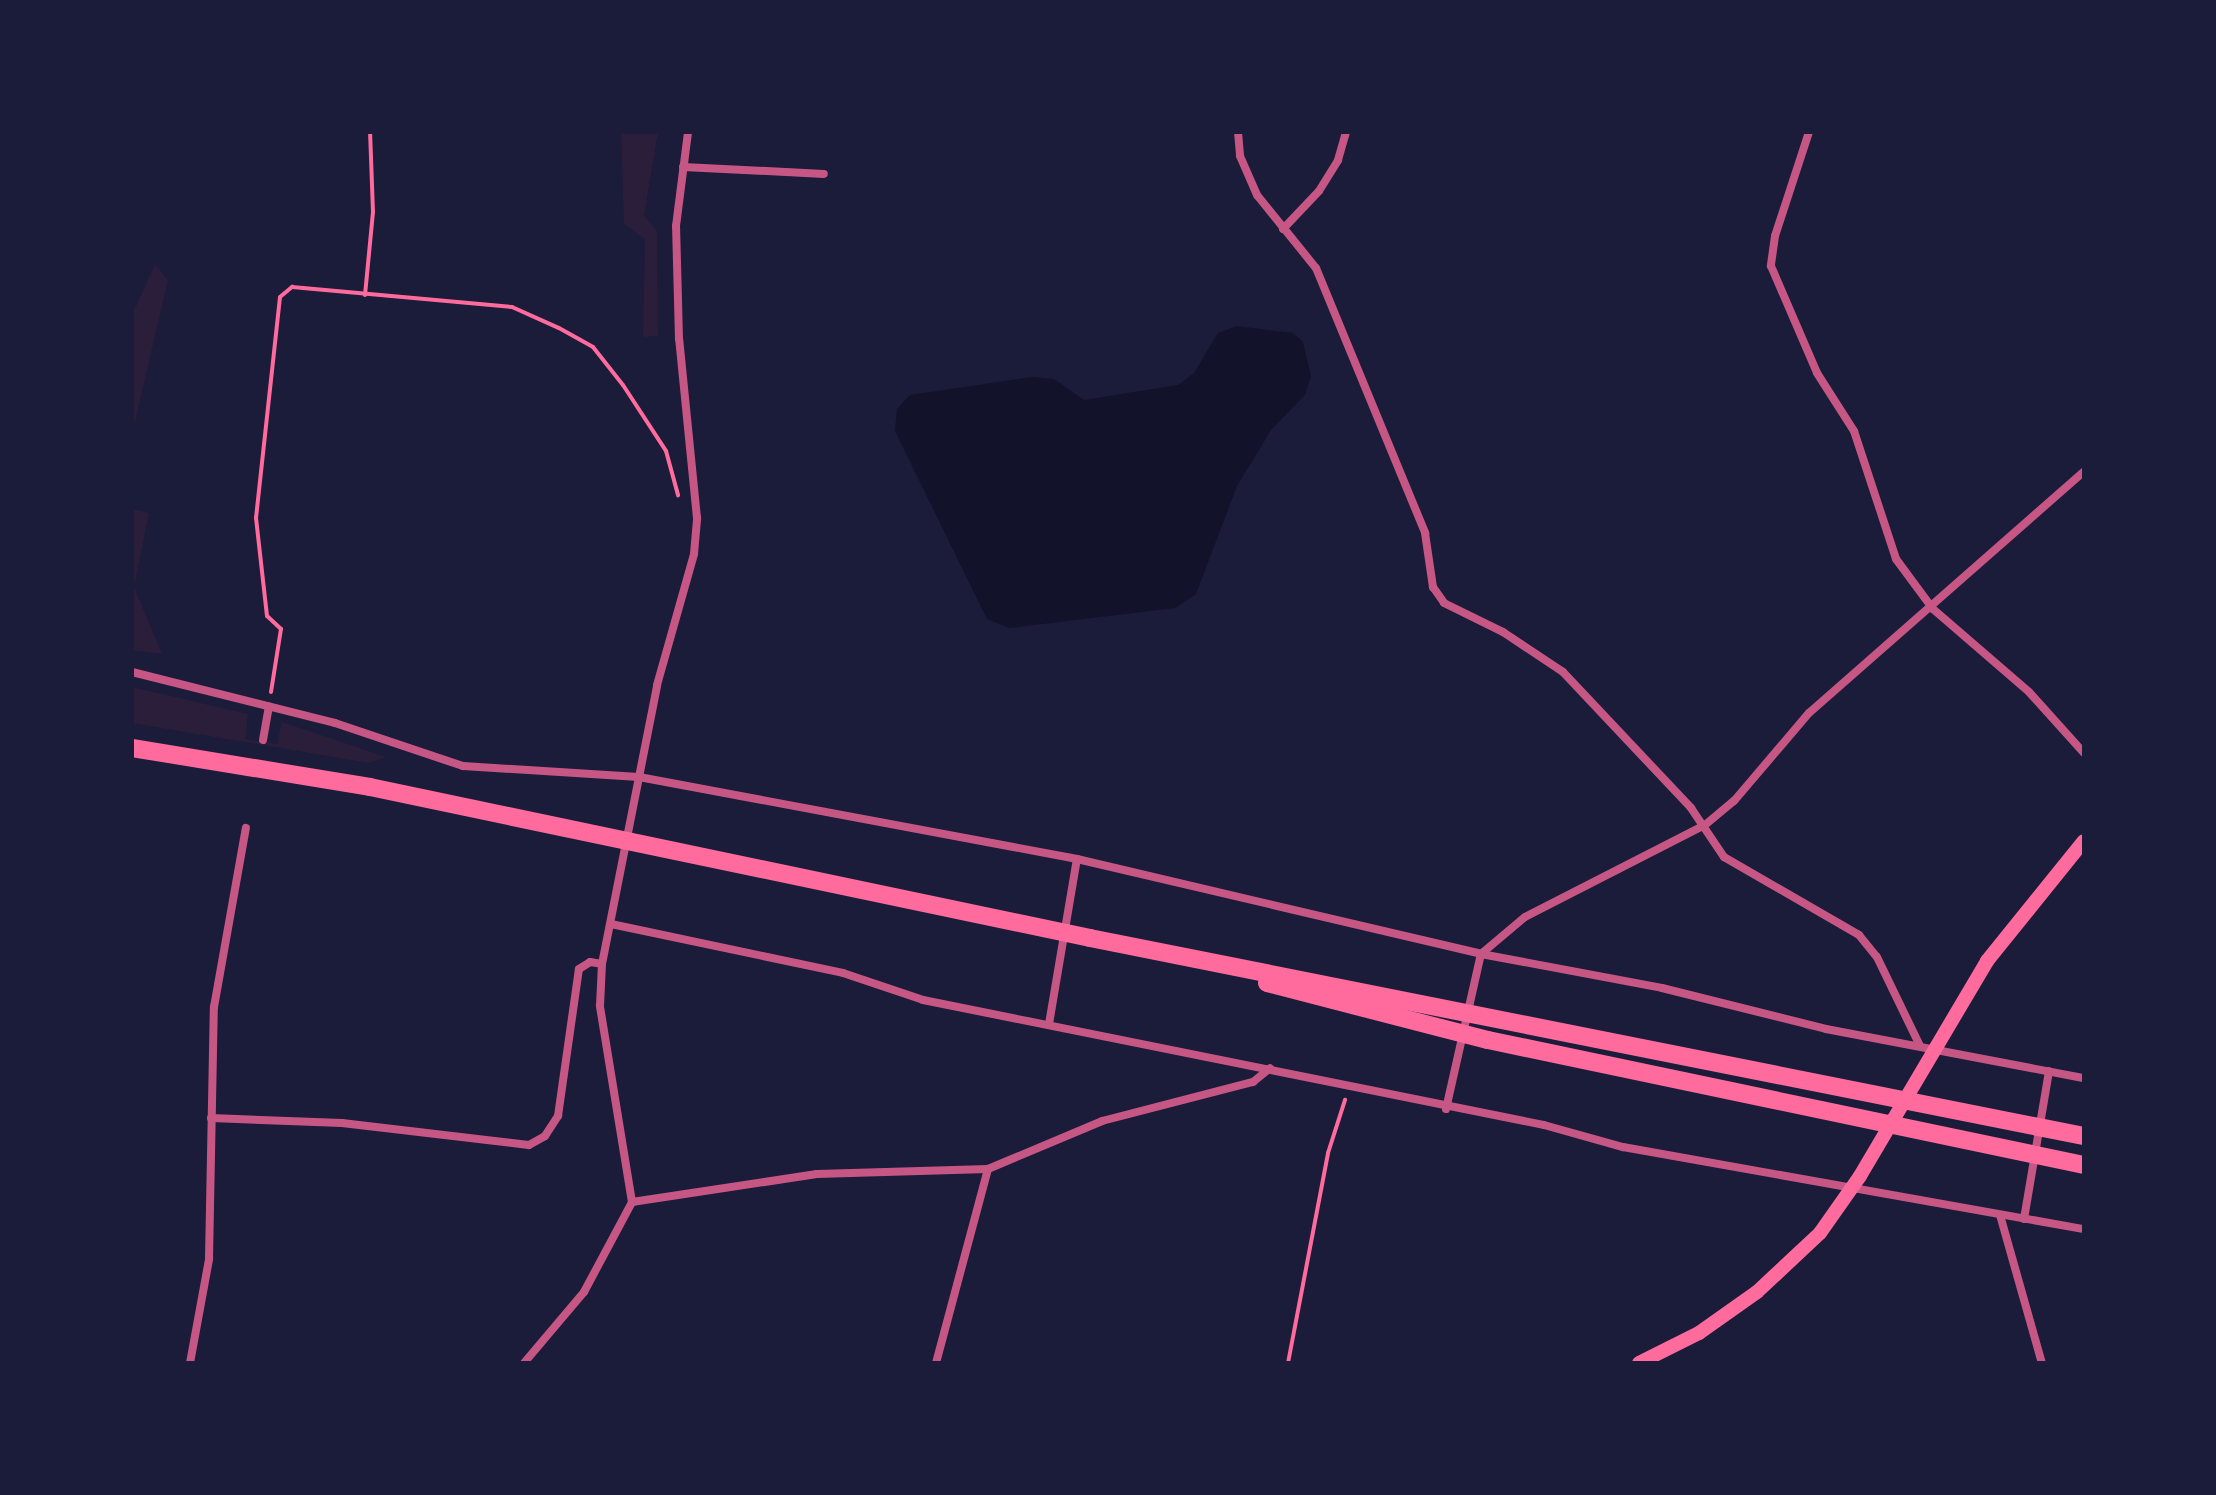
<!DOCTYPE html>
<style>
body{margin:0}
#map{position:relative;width:2216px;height:1495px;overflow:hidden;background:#1b1b3a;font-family:"Public Sans",sans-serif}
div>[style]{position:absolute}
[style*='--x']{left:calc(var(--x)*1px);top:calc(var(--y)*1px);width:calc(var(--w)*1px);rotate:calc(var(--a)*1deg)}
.green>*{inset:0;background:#2a1e3b}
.water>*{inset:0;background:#12122b}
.path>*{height:4px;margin:-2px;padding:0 2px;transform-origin:2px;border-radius:2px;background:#ff6b9d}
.minor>*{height:8px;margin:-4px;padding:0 4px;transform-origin:4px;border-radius:4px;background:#c65784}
.secondary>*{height:14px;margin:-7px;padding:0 7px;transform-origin:7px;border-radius:7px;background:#ff6b9d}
.motorway>*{height:18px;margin:-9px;padding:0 9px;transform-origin:9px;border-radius:9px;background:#ff6b9d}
span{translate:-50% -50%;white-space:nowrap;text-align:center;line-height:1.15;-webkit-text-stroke:7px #1b1b3a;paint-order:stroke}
.frame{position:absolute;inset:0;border:134px solid #1b1b3a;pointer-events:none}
</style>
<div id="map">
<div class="green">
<i style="clip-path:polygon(621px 132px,658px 132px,644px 216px,657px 231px,658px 336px,643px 337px,645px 239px,624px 224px)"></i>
<i style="clip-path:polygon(155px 264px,168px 280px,132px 435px,132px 315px)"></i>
<i style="clip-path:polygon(132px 509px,149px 513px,134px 587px,162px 654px,132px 650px)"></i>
<i style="clip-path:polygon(132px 687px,248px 714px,245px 739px,277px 744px,282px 722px,386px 757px,369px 763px,132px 723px)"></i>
</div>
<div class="water">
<i style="clip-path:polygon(1237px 326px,1293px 333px,1303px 342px,1311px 376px,1305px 395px,1271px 430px,1237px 486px,1196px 594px,1175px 608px,1009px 628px,987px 619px,895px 431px,897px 409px,910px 395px,1032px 377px,1054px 379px,1084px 400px,1178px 385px,1194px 373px,1218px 333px)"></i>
</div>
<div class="path">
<i style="--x:365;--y:295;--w:83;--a:-84.5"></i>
<i style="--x:373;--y:212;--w:80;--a:-92.1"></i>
<i style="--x:271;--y:692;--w:64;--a:-81"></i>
<i style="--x:281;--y:629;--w:19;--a:-137"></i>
<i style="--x:267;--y:616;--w:99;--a:-96.4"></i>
<i style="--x:256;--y:518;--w:222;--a:-83.8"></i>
<i style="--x:280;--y:297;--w:16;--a:-40"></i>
<i style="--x:292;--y:287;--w:221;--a:5.2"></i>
<i style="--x:512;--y:307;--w:51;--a:24.1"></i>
<i style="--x:559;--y:328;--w:39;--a:29"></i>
<i style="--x:593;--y:347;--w:48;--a:51.7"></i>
<i style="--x:623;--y:385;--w:79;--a:56.9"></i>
<i style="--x:666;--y:451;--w:46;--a:74.7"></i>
<i style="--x:1288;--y:1363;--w:214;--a:-79.2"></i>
<i style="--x:1328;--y:1153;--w:56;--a:-72.2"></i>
</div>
<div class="minor">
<i style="--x:1238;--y:132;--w:24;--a:85"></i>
<i style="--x:1240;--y:156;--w:43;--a:66.4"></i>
<i style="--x:1257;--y:195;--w:94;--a:51.1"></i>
<i style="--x:1316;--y:268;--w:287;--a:67.6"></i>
<i style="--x:1425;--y:533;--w:55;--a:81.6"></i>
<i style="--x:1433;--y:587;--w:19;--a:55"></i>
<i style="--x:1444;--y:603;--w:66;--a:26.2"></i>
<i style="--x:1503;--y:632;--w:72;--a:33.7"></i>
<i style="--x:1563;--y:672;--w:187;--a:46.7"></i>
<i style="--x:1691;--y:808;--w:59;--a:56"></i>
<i style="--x:1724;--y:857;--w:156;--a:30"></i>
<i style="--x:1859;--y:935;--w:28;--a:51"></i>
<i style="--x:1877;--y:957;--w:97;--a:64.2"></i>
<i style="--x:1809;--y:132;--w:109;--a:108.1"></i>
<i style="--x:1775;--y:236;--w:30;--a:98"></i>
<i style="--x:1771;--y:266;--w:116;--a:66.7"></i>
<i style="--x:1817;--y:373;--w:69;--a:57.5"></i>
<i style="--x:1854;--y:431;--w:135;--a:71.8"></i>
<i style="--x:1896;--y:559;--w:62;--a:53.5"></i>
<i style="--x:1933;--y:609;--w:127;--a:40.8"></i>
<i style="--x:2029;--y:692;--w:82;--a:48"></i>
<i style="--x:683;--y:167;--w:141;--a:2.8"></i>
<i style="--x:1283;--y:229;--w:52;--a:-46.5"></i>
<i style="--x:1319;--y:191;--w:36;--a:-58"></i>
<i style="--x:1338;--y:160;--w:29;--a:-74"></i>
<i style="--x:132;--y:672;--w:209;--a:14.1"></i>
<i style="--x:335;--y:723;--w:135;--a:18.6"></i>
<i style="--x:463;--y:766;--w:176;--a:3.6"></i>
<i style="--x:639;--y:777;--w:446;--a:10.6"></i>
<i style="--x:1077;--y:859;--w:415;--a:13.2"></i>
<i style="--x:1481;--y:954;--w:184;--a:10.6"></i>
<i style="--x:1662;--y:988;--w:169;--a:14"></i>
<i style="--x:1826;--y:1029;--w:263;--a:10.8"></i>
<i style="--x:263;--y:740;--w:34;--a:-80"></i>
<i style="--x:611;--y:924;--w:237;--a:11.9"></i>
<i style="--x:843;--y:973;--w:84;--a:18.6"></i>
<i style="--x:923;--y:1000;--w:633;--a:11.38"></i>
<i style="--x:1544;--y:1125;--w:82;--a:15.6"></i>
<i style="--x:1623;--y:1147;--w:468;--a:10.1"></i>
<i style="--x:1049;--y:1024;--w:167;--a:-80.4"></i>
<i style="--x:1446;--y:1109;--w:159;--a:-77.3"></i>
<i style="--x:1481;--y:954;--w:57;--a:-40.1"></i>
<i style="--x:1525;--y:917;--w:202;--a:-27.1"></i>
<i style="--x:1705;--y:825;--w:38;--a:-40"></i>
<i style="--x:1734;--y:801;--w:116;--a:-49.6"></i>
<i style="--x:1809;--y:713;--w:366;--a:-41.3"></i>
<i style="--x:211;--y:1118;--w:131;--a:2.2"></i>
<i style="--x:342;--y:1123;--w:188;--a:6.7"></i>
<i style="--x:529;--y:1145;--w:18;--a:-29"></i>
<i style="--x:545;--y:1136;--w:24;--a:-57"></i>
<i style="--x:558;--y:1116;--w:148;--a:-81.9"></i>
<i style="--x:579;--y:969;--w:13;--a:-32"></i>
<i style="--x:590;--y:962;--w:12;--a:9"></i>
<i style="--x:632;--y:1202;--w:187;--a:-8.6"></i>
<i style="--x:817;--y:1174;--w:171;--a:-1.7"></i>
<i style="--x:988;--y:1169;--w:124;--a:-22.8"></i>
<i style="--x:1102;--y:1121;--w:156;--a:-14.5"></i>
<i style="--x:1253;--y:1082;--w:22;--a:-39"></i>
<i style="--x:2000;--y:1215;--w:154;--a:74.2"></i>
<i style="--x:2024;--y:1219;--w:150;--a:-80.4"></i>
<i style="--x:190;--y:1363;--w:106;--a:-79.6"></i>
<i style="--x:209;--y:1259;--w:252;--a:-88.9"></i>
<i style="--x:214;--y:1007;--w:182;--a:-79.9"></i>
<i style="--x:524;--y:1363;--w:93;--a:-49.8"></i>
<i style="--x:584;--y:1292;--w:102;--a:-61.9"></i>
<i style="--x:632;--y:1202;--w:199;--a:-99.3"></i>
<i style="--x:600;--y:1006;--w:42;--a:-87.3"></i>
<i style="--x:602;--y:964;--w:284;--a:-78.8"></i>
<i style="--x:657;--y:685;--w:136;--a:-74.2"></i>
<i style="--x:694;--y:554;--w:36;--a:-85"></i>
<i style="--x:697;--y:518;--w:180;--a:-95.7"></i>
<i style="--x:679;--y:339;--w:113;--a:-91.5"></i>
<i style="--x:676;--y:226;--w:95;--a:-82.7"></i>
<i style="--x:936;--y:1363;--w:201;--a:-75"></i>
</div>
<div class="secondary">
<i style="--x:1639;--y:1363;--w:67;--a:-26.6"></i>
<i style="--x:1699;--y:1333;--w:71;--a:-35.3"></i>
<i style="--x:1757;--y:1292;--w:86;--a:-43.1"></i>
<i style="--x:1820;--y:1233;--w:70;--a:-54.9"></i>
<i style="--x:1860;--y:1176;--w:250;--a:-59.4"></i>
<i style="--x:1987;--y:961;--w:154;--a:-51.1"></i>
</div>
<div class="motorway">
<i style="--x:132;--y:748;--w:241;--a:9.3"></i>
<i style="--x:370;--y:787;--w:736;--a:11.84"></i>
<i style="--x:1090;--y:938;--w:1014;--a:11.27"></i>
<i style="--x:1267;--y:983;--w:228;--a:14.5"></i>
<i style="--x:1488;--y:1040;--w:609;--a:11.85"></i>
</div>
<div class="frame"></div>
</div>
